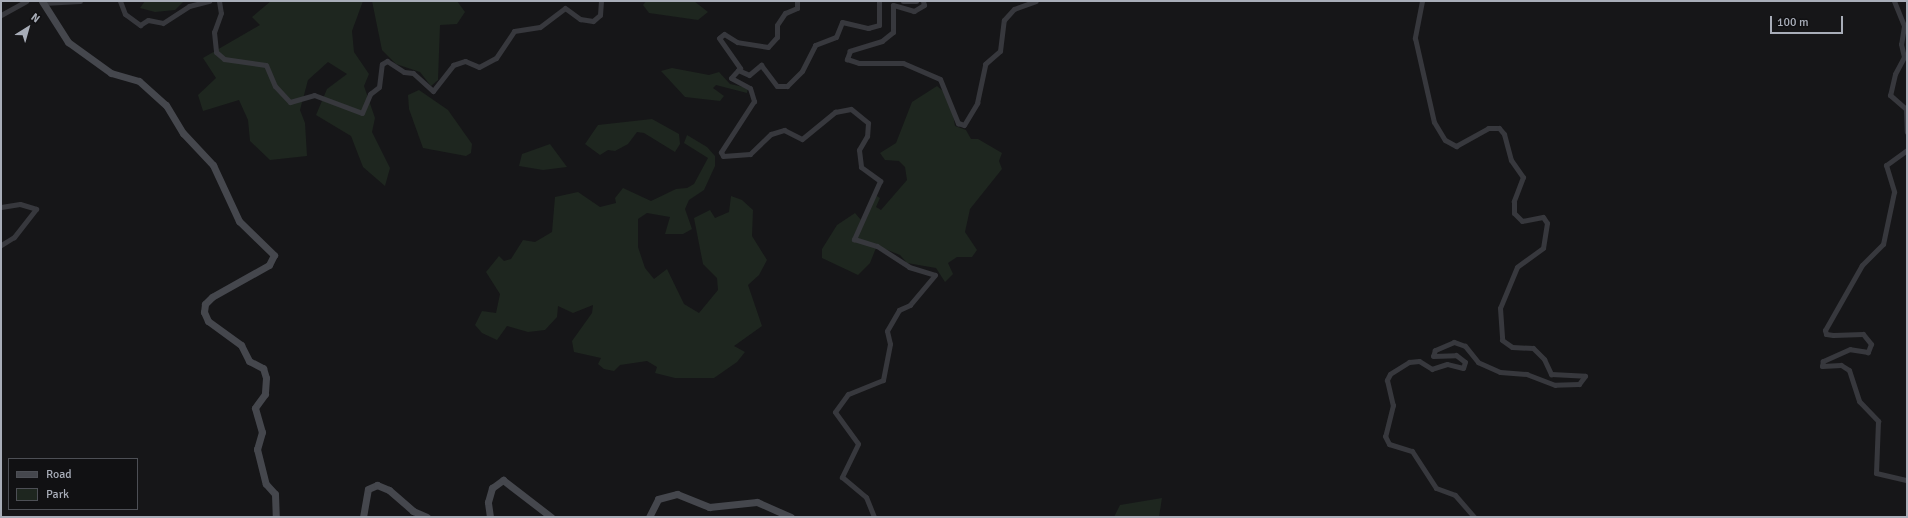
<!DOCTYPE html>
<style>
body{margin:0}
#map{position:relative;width:1908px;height:518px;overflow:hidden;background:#161618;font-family:Signika,sans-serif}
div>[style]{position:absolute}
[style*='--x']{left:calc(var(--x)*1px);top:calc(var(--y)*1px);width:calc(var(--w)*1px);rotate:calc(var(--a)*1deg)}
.green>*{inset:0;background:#1e261f}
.street>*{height:5px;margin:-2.5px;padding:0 2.5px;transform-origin:2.5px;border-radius:2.5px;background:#37383d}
.secondary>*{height:7px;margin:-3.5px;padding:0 3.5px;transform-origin:3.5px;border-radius:3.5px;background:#45474d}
span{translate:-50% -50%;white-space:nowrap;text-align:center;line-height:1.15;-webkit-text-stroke:3px #111113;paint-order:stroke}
.frame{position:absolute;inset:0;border:2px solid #a8adb8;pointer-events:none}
.legend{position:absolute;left:8px;top:458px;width:130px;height:52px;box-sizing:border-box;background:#111113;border:1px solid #4d4f55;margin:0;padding:5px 7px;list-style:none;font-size:12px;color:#a8adb8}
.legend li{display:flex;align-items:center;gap:8px;height:20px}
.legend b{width:20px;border:1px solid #4d4f55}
.north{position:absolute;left:8px;top:8px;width:40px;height:40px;-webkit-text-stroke:3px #111113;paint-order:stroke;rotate:37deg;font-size:11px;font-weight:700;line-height:16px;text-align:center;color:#a8adb8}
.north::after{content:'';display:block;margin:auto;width:14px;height:18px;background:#a8adb8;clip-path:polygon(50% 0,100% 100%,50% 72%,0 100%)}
.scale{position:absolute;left:1770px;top:16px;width:73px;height:18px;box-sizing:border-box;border:2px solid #a8adb8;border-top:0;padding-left:5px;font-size:12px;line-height:14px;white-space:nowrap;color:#a8adb8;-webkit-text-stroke:3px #111113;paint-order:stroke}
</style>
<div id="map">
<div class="green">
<i style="clip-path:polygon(145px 1px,184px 1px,175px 10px,155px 12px,140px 8px)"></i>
<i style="clip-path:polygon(271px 1px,363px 1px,352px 31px,354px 52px,369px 74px,364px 86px,375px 118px,372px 132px,390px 168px,385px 186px,363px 167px,351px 136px,316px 115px,327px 89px,347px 74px,328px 62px,308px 80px,300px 110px,305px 123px,307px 156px,270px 160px,250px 141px,248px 120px,239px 100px,203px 111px,198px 95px,216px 78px,203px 58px,260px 25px,252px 17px)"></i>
<i style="clip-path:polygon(372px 1px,457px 1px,465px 12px,457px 24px,440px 25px,438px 80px,431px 86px,420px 72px,396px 64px,382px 50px)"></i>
<i style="clip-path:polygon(646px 1px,694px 1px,708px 12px,698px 20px,649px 13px,643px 5px)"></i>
<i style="clip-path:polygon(672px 68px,709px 75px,719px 72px,730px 84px,748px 88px,747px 93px,716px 85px,713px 88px,724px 96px,720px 101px,685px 97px,661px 71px)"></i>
<i style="clip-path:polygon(937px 86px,950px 97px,955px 126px,966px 130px,971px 139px,978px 139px,1002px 153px,999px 161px,1002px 169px,970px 209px,965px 232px,977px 250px,972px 257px,957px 257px,948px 263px,953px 274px,945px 282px,936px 268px,907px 263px,900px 255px,855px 237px,875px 195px,880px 198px,876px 207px,881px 210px,907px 180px,905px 167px,899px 161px,885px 160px,880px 153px,896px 143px,912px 102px)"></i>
<i style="clip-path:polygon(419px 90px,448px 110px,472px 144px,471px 153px,466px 156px,423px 148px,409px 109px,408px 95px)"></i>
<i style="clip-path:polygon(652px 119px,679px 134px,680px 144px,675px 152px,644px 133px,637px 132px,628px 144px,615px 151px,608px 150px,600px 155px,585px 144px,598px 125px)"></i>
<i style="clip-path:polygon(687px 135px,707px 147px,715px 156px,715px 166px,704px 190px,689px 200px,685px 209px,692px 229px,683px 234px,665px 234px,670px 217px,647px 213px,638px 219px,638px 247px,645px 268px,654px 279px,667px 269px,684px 304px,699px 313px,718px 290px,717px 278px,703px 264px,694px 218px,710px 210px,715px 218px,729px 212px,731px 196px,742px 200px,753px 210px,752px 236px,767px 260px,759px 275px,748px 285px,762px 326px,734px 346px,745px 352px,737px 362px,714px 378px,675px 378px,655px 373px,657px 367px,647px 361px,620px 365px,614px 371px,604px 369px,598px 364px,601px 358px,574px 352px,572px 341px,592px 313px,593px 305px,573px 313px,558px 306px,557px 317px,545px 330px,528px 332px,507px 326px,497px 340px,482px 333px,475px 325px,482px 311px,496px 313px,500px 294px,486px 272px,499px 256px,504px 261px,511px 259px,523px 240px,535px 242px,552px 232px,555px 197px,578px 192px,600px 207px,616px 203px,615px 198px,623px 188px,651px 201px,676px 189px,687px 188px,694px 184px,708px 158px,684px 143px)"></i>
<i style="clip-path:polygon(550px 144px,567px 167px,543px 170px,519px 166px,522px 154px)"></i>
<i style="clip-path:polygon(855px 213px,861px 220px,852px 240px,876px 248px,870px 263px,858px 275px,822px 258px,822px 249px,837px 225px)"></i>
<i style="clip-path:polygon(1162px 498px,1159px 517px,1114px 517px,1120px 505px)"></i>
</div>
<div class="street">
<i style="--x:120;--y:1;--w:14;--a:69"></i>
<i style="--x:125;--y:14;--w:19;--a:36"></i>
<i style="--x:140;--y:25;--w:9;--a:-32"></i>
<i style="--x:148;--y:20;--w:15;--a:11"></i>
<i style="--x:163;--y:23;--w:31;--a:-33"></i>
<i style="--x:189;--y:6;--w:21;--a:-14"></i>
<i style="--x:219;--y:1;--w:12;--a:81"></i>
<i style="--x:221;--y:13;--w:20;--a:110"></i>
<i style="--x:214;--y:32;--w:20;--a:84"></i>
<i style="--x:216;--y:52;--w:11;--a:41"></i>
<i style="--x:224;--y:59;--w:42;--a:8.1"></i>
<i style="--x:266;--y:65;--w:23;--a:67"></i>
<i style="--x:275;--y:86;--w:22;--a:47"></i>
<i style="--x:290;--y:102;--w:25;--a:-16"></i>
<i style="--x:314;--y:95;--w:51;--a:20.6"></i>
<i style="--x:362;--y:113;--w:21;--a:-67"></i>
<i style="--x:370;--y:94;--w:11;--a:-38"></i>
<i style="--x:379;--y:87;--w:23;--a:-83"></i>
<i style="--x:382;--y:64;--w:6;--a:-31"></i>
<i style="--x:387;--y:61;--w:20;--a:33"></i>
<i style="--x:404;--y:72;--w:9;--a:6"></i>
<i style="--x:413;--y:73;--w:27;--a:42"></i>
<i style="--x:433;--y:91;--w:33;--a:-52"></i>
<i style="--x:453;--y:65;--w:13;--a:-18"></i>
<i style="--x:465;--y:61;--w:15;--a:23"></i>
<i style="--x:479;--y:67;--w:19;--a:-28"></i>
<i style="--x:496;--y:58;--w:32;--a:-56"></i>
<i style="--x:514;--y:31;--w:26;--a:-9"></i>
<i style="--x:540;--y:27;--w:31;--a:-37"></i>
<i style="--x:565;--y:8;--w:19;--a:36"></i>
<i style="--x:580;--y:19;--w:13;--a:9"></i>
<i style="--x:593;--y:21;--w:9;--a:-41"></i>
<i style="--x:600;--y:15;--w:14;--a:-86"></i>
<i style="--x:797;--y:1;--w:7;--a:90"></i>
<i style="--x:797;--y:8;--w:13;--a:157"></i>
<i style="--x:785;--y:13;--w:14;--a:124"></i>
<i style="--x:777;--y:25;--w:12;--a:90"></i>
<i style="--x:777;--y:37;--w:13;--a:132"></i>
<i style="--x:768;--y:47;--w:31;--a:-171"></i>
<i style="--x:737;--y:42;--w:15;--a:-148"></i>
<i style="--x:724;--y:34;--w:6;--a:141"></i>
<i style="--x:719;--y:38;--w:37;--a:55"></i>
<i style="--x:740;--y:68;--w:13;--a:132"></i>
<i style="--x:731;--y:78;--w:21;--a:28"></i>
<i style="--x:750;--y:88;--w:14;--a:73"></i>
<i style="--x:754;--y:101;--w:61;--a:122.9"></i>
<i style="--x:721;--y:152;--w:4;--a:63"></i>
<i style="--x:723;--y:156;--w:27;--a:-4"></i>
<i style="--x:750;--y:154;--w:29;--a:-44"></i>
<i style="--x:771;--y:134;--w:14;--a:-17"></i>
<i style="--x:784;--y:130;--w:20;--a:27"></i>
<i style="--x:802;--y:139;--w:43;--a:-39.3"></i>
<i style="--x:835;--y:112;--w:16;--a:-11"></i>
<i style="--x:851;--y:109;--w:22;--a:39"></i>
<i style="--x:868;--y:123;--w:13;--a:94"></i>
<i style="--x:867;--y:136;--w:16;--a:120"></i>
<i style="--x:859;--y:150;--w:17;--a:83"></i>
<i style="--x:861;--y:167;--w:24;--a:36"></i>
<i style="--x:880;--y:181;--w:64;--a:114.1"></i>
<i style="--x:854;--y:239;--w:24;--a:17"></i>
<i style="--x:877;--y:246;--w:38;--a:33"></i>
<i style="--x:909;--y:267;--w:27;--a:17"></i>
<i style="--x:935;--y:275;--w:39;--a:130"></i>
<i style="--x:910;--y:305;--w:12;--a:156"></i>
<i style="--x:899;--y:310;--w:24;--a:120"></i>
<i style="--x:887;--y:331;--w:13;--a:77"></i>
<i style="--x:890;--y:344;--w:37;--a:101"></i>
<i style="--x:883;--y:380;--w:38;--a:158"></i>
<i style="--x:848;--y:394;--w:22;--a:126"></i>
<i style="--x:835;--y:412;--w:39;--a:54"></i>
<i style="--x:858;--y:444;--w:37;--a:116"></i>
<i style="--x:842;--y:477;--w:31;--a:40"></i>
<i style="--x:866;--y:497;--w:22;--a:68"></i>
<i style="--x:903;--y:1;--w:13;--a:0"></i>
<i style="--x:923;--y:1;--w:4;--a:76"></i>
<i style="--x:924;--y:5;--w:12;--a:149"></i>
<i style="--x:914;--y:11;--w:22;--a:-164"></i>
<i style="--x:893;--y:5;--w:27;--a:90"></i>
<i style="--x:893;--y:32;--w:14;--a:141"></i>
<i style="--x:882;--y:41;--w:34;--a:163"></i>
<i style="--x:850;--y:51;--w:9;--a:111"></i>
<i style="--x:847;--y:59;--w:13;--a:18"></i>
<i style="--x:859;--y:63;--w:44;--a:0"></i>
<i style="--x:903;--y:63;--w:40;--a:23.4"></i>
<i style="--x:940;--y:79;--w:48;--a:67.8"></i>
<i style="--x:958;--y:123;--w:6;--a:18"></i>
<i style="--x:964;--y:125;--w:26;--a:-59"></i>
<i style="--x:977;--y:103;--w:40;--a:-78"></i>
<i style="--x:985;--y:64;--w:20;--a:-41"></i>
<i style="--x:1000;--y:51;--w:31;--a:-83"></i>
<i style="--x:1004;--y:20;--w:15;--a:-48"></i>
<i style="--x:1014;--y:9;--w:23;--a:-20"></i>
<i style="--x:1422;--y:1;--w:38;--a:101"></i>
<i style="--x:1415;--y:38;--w:86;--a:77.3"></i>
<i style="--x:1434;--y:122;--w:21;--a:59"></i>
<i style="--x:1445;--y:140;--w:13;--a:29"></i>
<i style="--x:1456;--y:146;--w:37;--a:-29"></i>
<i style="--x:1488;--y:128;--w:11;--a:0"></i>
<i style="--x:1499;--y:128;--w:8;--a:50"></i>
<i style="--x:1504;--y:134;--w:27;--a:75"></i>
<i style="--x:1511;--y:160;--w:21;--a:55"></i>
<i style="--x:1523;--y:177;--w:26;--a:111"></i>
<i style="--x:1514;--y:201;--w:12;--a:90"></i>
<i style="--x:1514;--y:213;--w:11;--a:45"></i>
<i style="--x:1522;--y:221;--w:21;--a:-11"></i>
<i style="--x:1543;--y:217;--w:7;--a:56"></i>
<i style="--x:1547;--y:223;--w:25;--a:99"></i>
<i style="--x:1543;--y:248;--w:32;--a:144"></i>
<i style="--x:1517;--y:267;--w:44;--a:112.5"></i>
<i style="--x:1500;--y:308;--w:32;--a:86"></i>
<i style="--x:1502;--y:340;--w:12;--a:35"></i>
<i style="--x:1512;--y:347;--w:21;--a:3"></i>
<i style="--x:1533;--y:348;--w:16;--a:45"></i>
<i style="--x:1544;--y:359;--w:17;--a:65"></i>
<i style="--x:1551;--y:374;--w:34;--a:3"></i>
<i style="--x:1585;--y:376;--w:10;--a:127"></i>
<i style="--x:1579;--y:384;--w:24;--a:178"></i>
<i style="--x:1555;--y:385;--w:30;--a:-159"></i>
<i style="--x:1527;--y:374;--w:27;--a:-176"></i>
<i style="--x:1500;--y:372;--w:24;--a:-156"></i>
<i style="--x:1478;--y:362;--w:21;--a:-129"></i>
<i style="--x:1465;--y:346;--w:12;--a:-160"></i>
<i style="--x:1454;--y:342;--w:21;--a:157"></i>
<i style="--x:1435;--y:350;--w:6;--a:108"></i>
<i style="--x:1433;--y:356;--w:23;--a:-2"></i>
<i style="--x:1456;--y:355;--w:11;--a:38"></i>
<i style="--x:1465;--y:362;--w:6;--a:108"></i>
<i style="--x:1463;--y:368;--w:16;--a:-166"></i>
<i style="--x:1447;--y:364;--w:16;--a:162"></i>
<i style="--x:1432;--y:369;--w:15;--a:-148"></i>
<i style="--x:1419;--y:361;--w:10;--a:174"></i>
<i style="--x:1409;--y:362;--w:22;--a:148"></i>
<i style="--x:1390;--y:374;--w:7;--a:117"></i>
<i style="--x:1387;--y:380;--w:26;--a:77"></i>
<i style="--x:1393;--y:405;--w:32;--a:104"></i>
<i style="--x:1385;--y:436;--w:9;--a:63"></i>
<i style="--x:1389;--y:444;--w:24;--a:17"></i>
<i style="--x:1412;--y:451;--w:44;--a:57"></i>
<i style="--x:1436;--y:488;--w:20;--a:20"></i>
<i style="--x:1455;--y:495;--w:29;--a:49"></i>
<i style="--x:1894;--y:1;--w:27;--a:68"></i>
<i style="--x:1904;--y:26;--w:18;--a:99"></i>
<i style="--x:1901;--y:44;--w:13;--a:77"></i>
<i style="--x:1904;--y:57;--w:19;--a:118"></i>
<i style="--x:1895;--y:74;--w:22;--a:103"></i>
<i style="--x:1890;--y:95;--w:21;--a:41"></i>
<i style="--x:1906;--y:109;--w:23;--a:88"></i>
<i style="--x:43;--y:3;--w:37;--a:-3"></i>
<i style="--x:1;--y:15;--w:29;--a:-29"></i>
<i style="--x:738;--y:70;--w:12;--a:24"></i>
<i style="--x:749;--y:75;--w:16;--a:-40"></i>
<i style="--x:761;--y:65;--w:26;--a:53"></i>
<i style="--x:777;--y:86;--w:10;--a:0"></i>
<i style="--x:787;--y:86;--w:21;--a:-45"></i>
<i style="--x:802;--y:71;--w:29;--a:-63"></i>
<i style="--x:815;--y:45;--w:22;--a:-21"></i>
<i style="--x:836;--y:37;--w:16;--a:-68"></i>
<i style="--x:842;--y:22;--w:27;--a:13"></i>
<i style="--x:868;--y:28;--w:11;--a:-15"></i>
<i style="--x:879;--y:25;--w:24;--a:-90"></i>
<i style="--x:1907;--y:150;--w:26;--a:144"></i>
<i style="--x:1886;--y:165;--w:28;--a:73"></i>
<i style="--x:1894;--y:192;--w:53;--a:101.9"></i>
<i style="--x:1883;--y:244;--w:30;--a:135"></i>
<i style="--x:1862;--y:265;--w:75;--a:119.6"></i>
<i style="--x:1825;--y:330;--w:4;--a:76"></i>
<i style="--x:1826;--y:334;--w:7;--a:8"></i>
<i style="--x:1833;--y:335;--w:30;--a:-2"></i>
<i style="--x:1863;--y:334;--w:13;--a:51"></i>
<i style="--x:1871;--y:344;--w:9;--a:111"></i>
<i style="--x:1868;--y:352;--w:18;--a:-171"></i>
<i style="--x:1850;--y:349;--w:30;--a:156"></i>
<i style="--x:1823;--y:361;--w:5;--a:101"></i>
<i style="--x:1822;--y:366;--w:19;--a:-3"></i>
<i style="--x:1841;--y:365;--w:9;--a:32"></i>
<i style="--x:1849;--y:370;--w:33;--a:72"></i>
<i style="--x:1859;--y:401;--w:28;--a:46"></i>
<i style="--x:1878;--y:421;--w:52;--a:92.2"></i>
<i style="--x:1876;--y:473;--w:32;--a:13"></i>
<i style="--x:1;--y:207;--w:19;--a:-9"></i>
<i style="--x:20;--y:204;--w:17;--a:17"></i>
<i style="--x:36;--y:209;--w:36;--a:128"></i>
<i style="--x:14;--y:237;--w:15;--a:148"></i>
</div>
<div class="secondary">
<i style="--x:42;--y:1;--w:49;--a:57.6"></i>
<i style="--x:68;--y:42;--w:53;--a:35.8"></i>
<i style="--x:111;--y:73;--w:29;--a:16"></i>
<i style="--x:139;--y:81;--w:36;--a:42"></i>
<i style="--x:166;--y:105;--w:33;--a:59"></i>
<i style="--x:183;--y:133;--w:44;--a:46.8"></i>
<i style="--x:213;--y:165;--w:62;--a:65.1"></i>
<i style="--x:239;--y:221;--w:49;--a:44.2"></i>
<i style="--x:274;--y:255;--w:11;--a:117"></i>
<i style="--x:269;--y:265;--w:65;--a:150.7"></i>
<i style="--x:212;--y:297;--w:10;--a:135"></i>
<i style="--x:205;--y:304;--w:8;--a:97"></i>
<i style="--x:204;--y:312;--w:10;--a:66"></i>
<i style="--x:208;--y:321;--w:41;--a:36"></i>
<i style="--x:241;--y:345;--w:18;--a:63"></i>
<i style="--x:249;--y:361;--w:16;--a:27"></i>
<i style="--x:263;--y:368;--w:10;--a:73"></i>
<i style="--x:266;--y:378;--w:16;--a:94"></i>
<i style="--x:265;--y:394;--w:17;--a:126"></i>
<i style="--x:255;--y:408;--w:25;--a:74"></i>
<i style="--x:262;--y:432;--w:18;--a:106"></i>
<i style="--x:257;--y:449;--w:36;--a:76"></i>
<i style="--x:266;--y:484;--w:13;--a:48"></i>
<i style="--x:275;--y:494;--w:23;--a:88"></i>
<i style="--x:363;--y:517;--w:28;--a:-80"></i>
<i style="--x:368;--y:489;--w:10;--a:-24"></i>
<i style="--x:377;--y:485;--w:13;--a:23"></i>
<i style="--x:389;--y:490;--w:32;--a:41"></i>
<i style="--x:413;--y:511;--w:15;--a:23"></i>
<i style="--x:490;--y:517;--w:15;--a:-98"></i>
<i style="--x:488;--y:502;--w:15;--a:-74"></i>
<i style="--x:492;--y:488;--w:14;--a:-36"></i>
<i style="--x:503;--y:480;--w:61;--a:37.6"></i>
<i style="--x:649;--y:517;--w:20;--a:-63"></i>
<i style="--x:658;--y:499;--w:20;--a:-15"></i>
<i style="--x:677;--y:494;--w:35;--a:22"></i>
<i style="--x:709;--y:507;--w:48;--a:-5.9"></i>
<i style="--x:757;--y:502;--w:37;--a:24"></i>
</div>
<div class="frame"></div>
<ul class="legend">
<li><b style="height:5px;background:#45474d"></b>Road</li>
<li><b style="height:11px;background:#1e261f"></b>Park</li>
</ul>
<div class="north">N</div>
<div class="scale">100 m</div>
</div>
